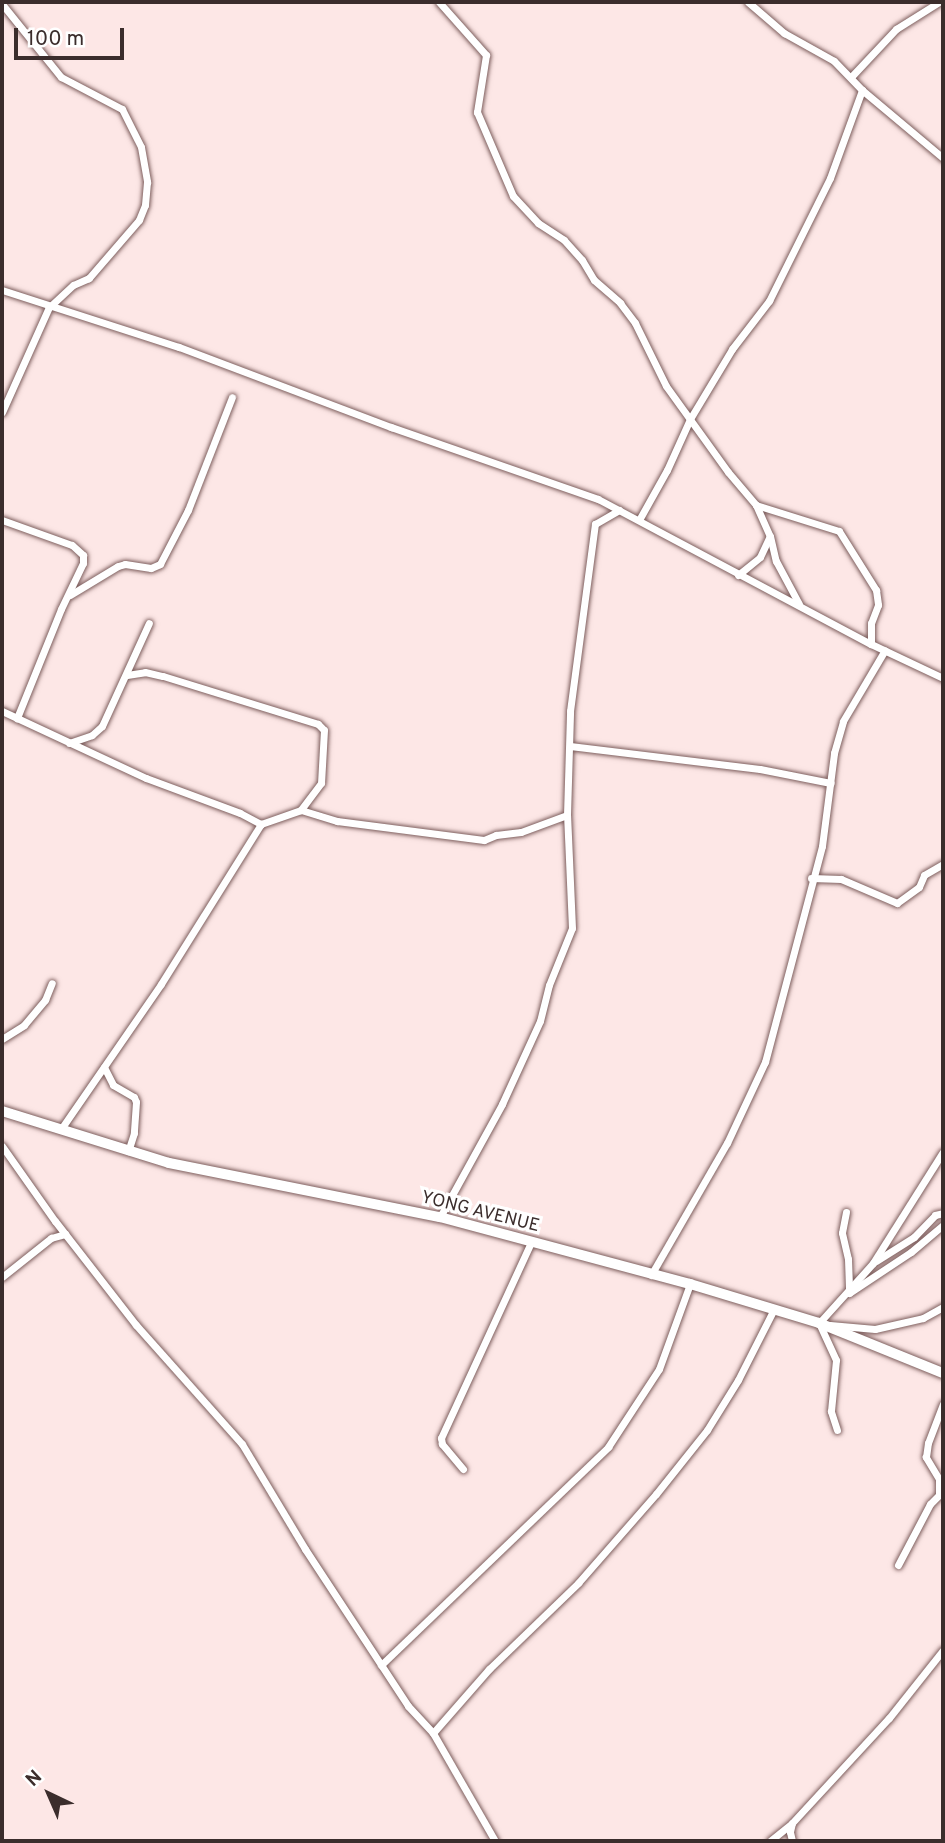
<!DOCTYPE html>
<style>
body{margin:0}
#map{position:relative;width:945px;height:1843px;overflow:hidden;background:#fde7e6;font-family:Overpass,sans-serif}
div>[style]{position:absolute}
[style*='--x']{left:calc(var(--x)*1px);top:calc(var(--y)*1px);width:calc(var(--w)*1px);rotate:calc(var(--a)*1deg)}
.roads{filter:drop-shadow(0 0 2px #7d5e5d) drop-shadow(0 0 2px #7d5e5d)}
.street>*{height:7px;margin:-3.5px;padding:0 3.5px;transform-origin:3.5px;border-radius:3.5px;background:#fff}
.secondary>*{height:10px;margin:-5px;padding:0 5px;transform-origin:5px;border-radius:5px;background:#fff}
span{translate:-50% -50%;white-space:nowrap;text-align:center;line-height:1.15;-webkit-text-stroke:6px #fff;paint-order:stroke}
.street-label{font-size:18px;color:#3b2d2c}
.frame{position:absolute;inset:0;border:4px solid #3b2d2c;pointer-events:none}
.north{position:absolute;left:14px;top:1759px;width:70px;height:70px;-webkit-text-stroke:5px #fff;paint-order:stroke;rotate:316deg;font-size:19px;font-weight:700;line-height:28px;text-align:center;color:#3b2d2c}
.north::after{content:'';display:block;margin:auto;width:24px;height:32px;background:#3b2d2c;clip-path:polygon(50% 0,100% 100%,50% 72%,0 100%)}
.scale{position:absolute;left:14px;top:28px;width:110px;height:32px;box-sizing:border-box;border:4px solid #3b2d2c;border-top:0;padding-left:9px;font-size:21px;line-height:24px;white-space:nowrap;color:#3b2d2c;-webkit-text-stroke:5px #fff;paint-order:stroke}
</style>
<div id="map">
<div class="roads">
<div class="street">
<i style="--x:439;--y:2;--w:71;--a:48.4"></i>
<i style="--x:486;--y:55;--w:58;--a:99"></i>
<i style="--x:477;--y:112;--w:91;--a:66.8"></i>
<i style="--x:513;--y:196;--w:37;--a:47"></i>
<i style="--x:538;--y:223;--w:31;--a:33"></i>
<i style="--x:564;--y:240;--w:27;--a:48"></i>
<i style="--x:582;--y:260;--w:23;--a:59"></i>
<i style="--x:594;--y:280;--w:35;--a:41"></i>
<i style="--x:620;--y:303;--w:25;--a:53"></i>
<i style="--x:635;--y:323;--w:70;--a:63.8"></i>
<i style="--x:666;--y:386;--w:106;--a:54.2"></i>
<i style="--x:728;--y:472;--w:43;--a:49.7"></i>
<i style="--x:756;--y:505;--w:87;--a:17.4"></i>
<i style="--x:839;--y:531;--w:70;--a:57.9"></i>
<i style="--x:876;--y:590;--w:15;--a:82"></i>
<i style="--x:878;--y:605;--w:19;--a:111"></i>
<i style="--x:871;--y:623;--w:21;--a:90"></i>
<i style="--x:748;--y:2;--w:48;--a:40.7"></i>
<i style="--x:784;--y:33;--w:57;--a:29.2"></i>
<i style="--x:834;--y:61;--w:40;--a:46"></i>
<i style="--x:862;--y:90;--w:106;--a:40"></i>
<i style="--x:2;--y:4;--w:94;--a:51.1"></i>
<i style="--x:61;--y:77;--w:69;--a:27.7"></i>
<i style="--x:122;--y:109;--w:42;--a:63.4"></i>
<i style="--x:141;--y:147;--w:36;--a:80"></i>
<i style="--x:147;--y:182;--w:23;--a:95"></i>
<i style="--x:145;--y:205;--w:16;--a:112"></i>
<i style="--x:139;--y:220;--w:77;--a:130.8"></i>
<i style="--x:89;--y:278;--w:17;--a:156"></i>
<i style="--x:73;--y:285;--w:33;--a:137"></i>
<i style="--x:49;--y:307;--w:115;--a:114.1"></i>
<i style="--x:851;--y:77;--w:66;--a:-46.8"></i>
<i style="--x:896;--y:29;--w:51;--a:-32.1"></i>
<i style="--x:2;--y:290;--w:186;--a:17.9"></i>
<i style="--x:179;--y:347;--w:227;--a:20.7"></i>
<i style="--x:391;--y:427;--w:219;--a:19.2"></i>
<i style="--x:598;--y:499;--w:309;--a:28"></i>
<i style="--x:871;--y:644;--w:80;--a:25.3"></i>
<i style="--x:756;--y:505;--w:34;--a:66"></i>
<i style="--x:770;--y:536;--w:26;--a:77"></i>
<i style="--x:776;--y:561;--w:49;--a:61.9"></i>
<i style="--x:2;--y:520;--w:74;--a:19.7"></i>
<i style="--x:72;--y:545;--w:15;--a:42"></i>
<i style="--x:83;--y:555;--w:8;--a:90"></i>
<i style="--x:83;--y:563;--w:51;--a:115.6"></i>
<i style="--x:61;--y:609;--w:118;--a:112"></i>
<i style="--x:639;--y:520;--w:57;--a:-60.8"></i>
<i style="--x:667;--y:470;--w:56;--a:-65.7"></i>
<i style="--x:690;--y:419;--w:82;--a:-59"></i>
<i style="--x:732;--y:349;--w:61;--a:-52.4"></i>
<i style="--x:769;--y:301;--w:137;--a:-63.6"></i>
<i style="--x:830;--y:178;--w:94;--a:-70"></i>
<i style="--x:738;--y:575;--w:28;--a:-39"></i>
<i style="--x:760;--y:557;--w:23;--a:-65"></i>
<i style="--x:70;--y:595;--w:56;--a:-31.1"></i>
<i style="--x:118;--y:566;--w:7;--a:-16"></i>
<i style="--x:125;--y:564;--w:26;--a:9"></i>
<i style="--x:151;--y:568;--w:10;--a:-24"></i>
<i style="--x:160;--y:564;--w:61;--a:-62.6"></i>
<i style="--x:188;--y:510;--w:121;--a:-68.7"></i>
<i style="--x:127;--y:675;--w:18;--a:-9"></i>
<i style="--x:145;--y:672;--w:18;--a:13"></i>
<i style="--x:163;--y:676;--w:162;--a:17.2"></i>
<i style="--x:318;--y:724;--w:8;--a:45"></i>
<i style="--x:324;--y:730;--w:53;--a:93.2"></i>
<i style="--x:321;--y:783;--w:34;--a:127"></i>
<i style="--x:2;--y:711;--w:159;--a:25"></i>
<i style="--x:146;--y:778;--w:100;--a:20.4"></i>
<i style="--x:240;--y:813;--w:24;--a:28"></i>
<i style="--x:261;--y:824;--w:42;--a:-19.3"></i>
<i style="--x:301;--y:810;--w:38;--a:17"></i>
<i style="--x:337;--y:821;--w:148;--a:7.4"></i>
<i style="--x:484;--y:840;--w:13;--a:-23"></i>
<i style="--x:496;--y:835;--w:25;--a:-7"></i>
<i style="--x:521;--y:832;--w:49;--a:-20.3"></i>
<i style="--x:69;--y:743;--w:24;--a:-19"></i>
<i style="--x:92;--y:735;--w:13;--a:-42"></i>
<i style="--x:102;--y:726;--w:113;--a:-65.5"></i>
<i style="--x:570;--y:746;--w:191;--a:6.9"></i>
<i style="--x:760;--y:769;--w:72;--a:11.2"></i>
<i style="--x:811;--y:878;--w:30;--a:2"></i>
<i style="--x:841;--y:879;--w:61;--a:23.2"></i>
<i style="--x:897;--y:903;--w:27;--a:-36"></i>
<i style="--x:919;--y:887;--w:13;--a:-67"></i>
<i style="--x:924;--y:875;--w:22;--a:-30"></i>
<i style="--x:2;--y:1039;--w:26;--a:-32"></i>
<i style="--x:24;--y:1025;--w:33;--a:-50"></i>
<i style="--x:45;--y:1000;--w:18;--a:-68"></i>
<i style="--x:104;--y:1067;--w:20;--a:63"></i>
<i style="--x:113;--y:1085;--w:24;--a:30"></i>
<i style="--x:134;--y:1097;--w:5;--a:68"></i>
<i style="--x:136;--y:1102;--w:31;--a:94"></i>
<i style="--x:134;--y:1133;--w:19;--a:108"></i>
<i style="--x:61;--y:1129;--w:176;--a:-55.4"></i>
<i style="--x:161;--y:984;--w:189;--a:-58"></i>
<i style="--x:2;--y:1146;--w:92;--a:54.8"></i>
<i style="--x:55;--y:1221;--w:132;--a:52.1"></i>
<i style="--x:136;--y:1325;--w:159;--a:48.3"></i>
<i style="--x:242;--y:1444;--w:122;--a:59"></i>
<i style="--x:305;--y:1549;--w:188;--a:56.7"></i>
<i style="--x:408;--y:1706;--w:37;--a:47"></i>
<i style="--x:433;--y:1733;--w:125;--a:60.1"></i>
<i style="--x:846;--y:1212;--w:21;--a:101"></i>
<i style="--x:842;--y:1233;--w:27;--a:77"></i>
<i style="--x:848;--y:1259;--w:34;--a:88"></i>
<i style="--x:849;--y:1293;--w:74;--a:-33.5"></i>
<i style="--x:911;--y:1252;--w:42;--a:-40.2"></i>
<i style="--x:440;--y:1217;--w:129;--a:-61.2"></i>
<i style="--x:502;--y:1104;--w:91;--a:-65.4"></i>
<i style="--x:540;--y:1021;--w:37;--a:-76"></i>
<i style="--x:549;--y:985;--w:61;--a:-68"></i>
<i style="--x:572;--y:928;--w:113;--a:-92.5"></i>
<i style="--x:567;--y:815;--w:104;--a:-88.3"></i>
<i style="--x:570;--y:711;--w:189;--a:-82.4"></i>
<i style="--x:595;--y:524;--w:28;--a:-30"></i>
<i style="--x:876;--y:1261;--w:45;--a:-32.3"></i>
<i style="--x:914;--y:1237;--w:30;--a:-46"></i>
<i style="--x:935;--y:1215;--w:8;--a:-14"></i>
<i style="--x:651;--y:1275;--w:152;--a:-60.1"></i>
<i style="--x:727;--y:1143;--w:89;--a:-64.9"></i>
<i style="--x:765;--y:1062;--w:223;--a:-75.2"></i>
<i style="--x:822;--y:846;--w:94;--a:-82.6"></i>
<i style="--x:834;--y:753;--w:33;--a:-74"></i>
<i style="--x:843;--y:721;--w:82;--a:-59.4"></i>
<i style="--x:2;--y:1277;--w:63;--a:-38.5"></i>
<i style="--x:51;--y:1238;--w:15;--a:-16"></i>
<i style="--x:830;--y:1325;--w:45;--a:5.1"></i>
<i style="--x:875;--y:1329;--w:49;--a:-12.9"></i>
<i style="--x:923;--y:1318;--w:23;--a:-29"></i>
<i style="--x:837;--y:1430;--w:20;--a:-108"></i>
<i style="--x:831;--y:1411;--w:51;--a:-84.4"></i>
<i style="--x:836;--y:1360;--w:41;--a:-114.7"></i>
<i style="--x:819;--y:1323;--w:81;--a:-48"></i>
<i style="--x:873;--y:1263;--w:131;--a:-57.8"></i>
<i style="--x:463;--y:1469;--w:33;--a:-130"></i>
<i style="--x:442;--y:1444;--w:6;--a:-99"></i>
<i style="--x:441;--y:1438;--w:216;--a:-65.3"></i>
<i style="--x:898;--y:1565;--w:69;--a:-62.3"></i>
<i style="--x:930;--y:1504;--w:13;--a:-45"></i>
<i style="--x:939;--y:1495;--w:16;--a:-90"></i>
<i style="--x:939;--y:1479;--w:26;--a:-121"></i>
<i style="--x:926;--y:1457;--w:14;--a:-82"></i>
<i style="--x:928;--y:1443;--w:42;--a:-69"></i>
<i style="--x:381;--y:1665;--w:315;--a:-43.8"></i>
<i style="--x:608;--y:1447;--w:93;--a:-56.8"></i>
<i style="--x:659;--y:1369;--w:90;--a:-70"></i>
<i style="--x:433;--y:1733;--w:85;--a:-48.8"></i>
<i style="--x:489;--y:1669;--w:124;--a:-44"></i>
<i style="--x:578;--y:1583;--w:118;--a:-48.8"></i>
<i style="--x:656;--y:1494;--w:82;--a:-51.4"></i>
<i style="--x:707;--y:1430;--w:59;--a:-58.2"></i>
<i style="--x:738;--y:1380;--w:80;--a:-63.1"></i>
<i style="--x:792;--y:1823;--w:9;--a:103"></i>
<i style="--x:790;--y:1832;--w:9;--a:77"></i>
<i style="--x:770;--y:1841;--w:28;--a:-39"></i>
<i style="--x:792;--y:1823;--w:143;--a:-47.3"></i>
<i style="--x:889;--y:1718;--w:87;--a:-51.5"></i>
</div>
<div class="secondary">
<i style="--x:2;--y:1111;--w:175;--a:17.3"></i>
<i style="--x:169;--y:1163;--w:276;--a:11.3"></i>
<i style="--x:440;--y:1217;--w:259;--a:15"></i>
<i style="--x:690;--y:1284;--w:135;--a:16.8"></i>
<i style="--x:819;--y:1323;--w:134;--a:22"></i>
</div>
</div>
<div class="street-label">
<span style="left:480px;top:1213px;rotate:14deg">YONG AVENUE</span>
</div>
<div class="frame"></div>
<div class="north">N</div>
<div class="scale">100 m</div>
</div>
